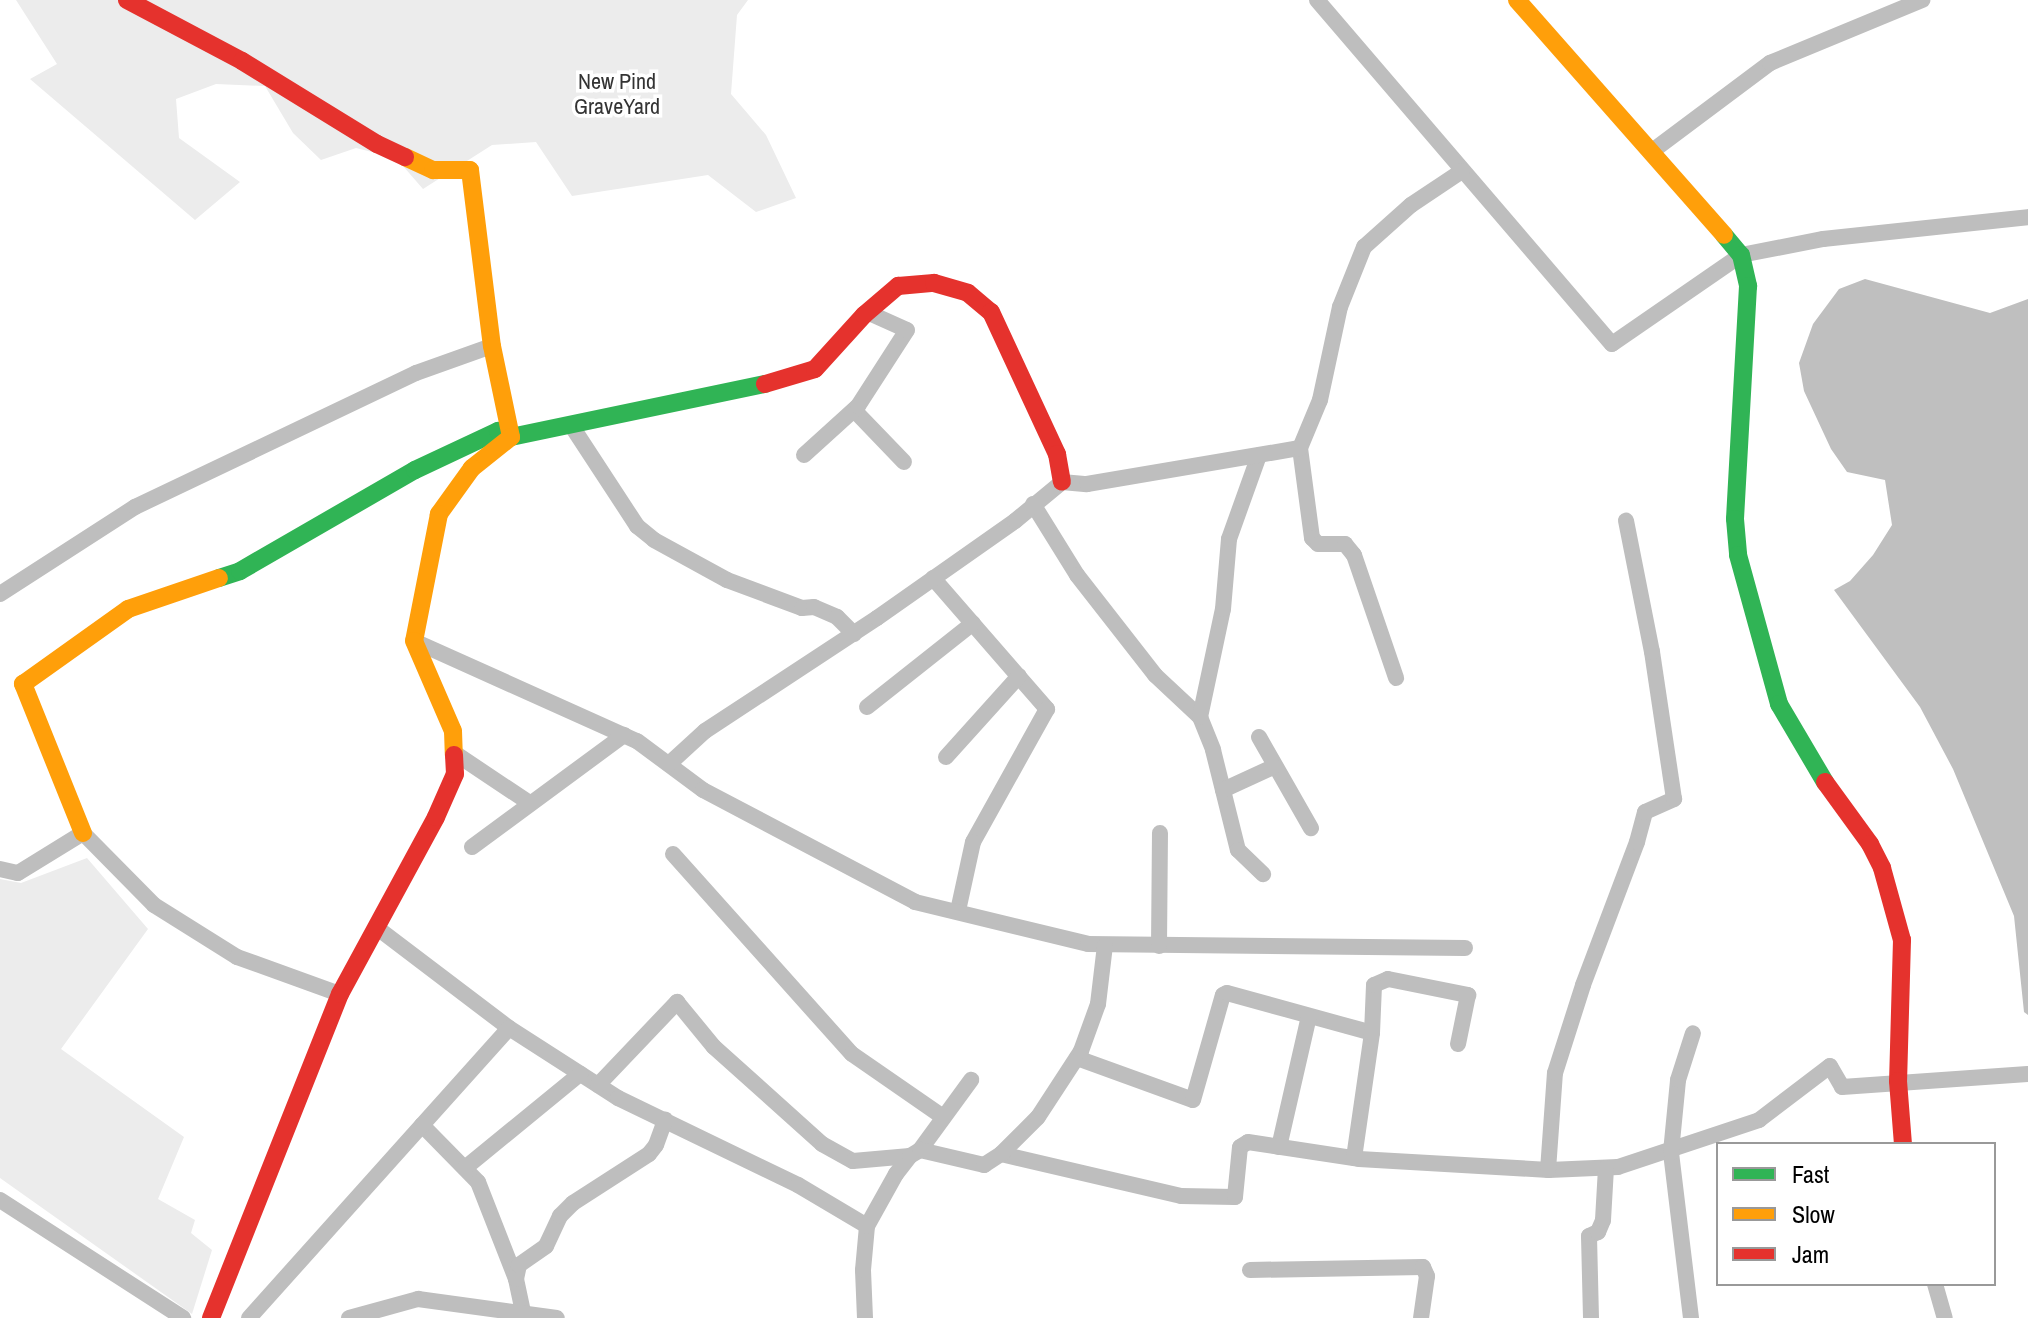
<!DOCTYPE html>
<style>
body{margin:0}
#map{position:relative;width:2028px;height:1318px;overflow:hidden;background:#fff;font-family:"Archivo Narrow",sans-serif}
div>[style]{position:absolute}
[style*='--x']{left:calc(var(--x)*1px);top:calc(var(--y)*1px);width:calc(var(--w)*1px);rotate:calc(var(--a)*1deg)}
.green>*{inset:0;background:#ececec}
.water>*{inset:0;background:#bfbfbf}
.street>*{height:16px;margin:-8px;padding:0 8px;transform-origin:8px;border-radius:8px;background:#bebebe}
.fast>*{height:18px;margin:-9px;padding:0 9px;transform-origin:9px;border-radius:9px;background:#30b455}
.slow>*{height:18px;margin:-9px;padding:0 9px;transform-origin:9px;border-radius:9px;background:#ff9f0a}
.jam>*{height:18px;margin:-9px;padding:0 9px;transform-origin:9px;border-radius:9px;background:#e5322d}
span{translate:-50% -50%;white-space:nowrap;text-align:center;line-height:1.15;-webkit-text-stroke:7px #fff;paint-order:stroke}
.park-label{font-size:22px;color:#333}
.legend{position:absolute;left:1716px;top:1142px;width:280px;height:144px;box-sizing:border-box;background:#fff;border:2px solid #999;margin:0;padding:10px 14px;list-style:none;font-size:24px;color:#000}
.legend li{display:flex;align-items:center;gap:16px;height:40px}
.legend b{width:40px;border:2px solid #999}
</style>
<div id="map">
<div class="green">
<i style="clip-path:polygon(16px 0,748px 0,737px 15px,731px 94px,766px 135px,796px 198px,756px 212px,708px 175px,572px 196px,536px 142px,492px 145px,423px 189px,396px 158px,356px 148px,321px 160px,293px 133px,265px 86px,216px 84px,176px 99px,179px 138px,240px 182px,195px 220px,30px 79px,57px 64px)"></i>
<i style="clip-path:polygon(87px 858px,148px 929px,61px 1049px,184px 1137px,158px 1199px,195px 1220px,191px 1233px,212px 1250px,192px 1314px,0 1178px,0 879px,21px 883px)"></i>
</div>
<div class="water">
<i style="clip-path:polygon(1865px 279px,1990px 313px,2028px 299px,2028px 1015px,2024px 1012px,2014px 916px,1953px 769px,1920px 707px,1834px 590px,1850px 581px,1873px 555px,1892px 525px,1885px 480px,1847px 472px,1831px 449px,1804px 391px,1799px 363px,1813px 324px,1839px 289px)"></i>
</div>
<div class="street">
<i style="--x:1317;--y:0;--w:453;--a:49.4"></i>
<i style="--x:1612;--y:344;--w:157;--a:-34.6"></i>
<i style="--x:1741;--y:255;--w:84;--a:-11"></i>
<i style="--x:1823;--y:239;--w:206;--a:-6.1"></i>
<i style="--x:1651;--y:152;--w:149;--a:-36.8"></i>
<i style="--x:1770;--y:63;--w:165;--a:-22.5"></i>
<i style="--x:854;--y:410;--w:72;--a:46.1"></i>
<i style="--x:571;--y:425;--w:121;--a:56.8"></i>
<i style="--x:637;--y:526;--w:22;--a:39"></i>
<i style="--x:654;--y:540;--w:83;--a:28.7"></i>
<i style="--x:727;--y:580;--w:80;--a:20.5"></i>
<i style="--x:802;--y:608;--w:12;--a:-5"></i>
<i style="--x:814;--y:607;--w:25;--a:23"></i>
<i style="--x:837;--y:617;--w:24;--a:45"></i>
<i style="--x:1300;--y:448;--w:91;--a:82.4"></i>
<i style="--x:1312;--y:538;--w:8;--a:45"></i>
<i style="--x:1318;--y:544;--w:27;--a:0"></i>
<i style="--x:1345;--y:544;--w:14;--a:51"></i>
<i style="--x:1354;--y:555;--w:130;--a:71.1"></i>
<i style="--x:804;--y:455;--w:73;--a:-42.2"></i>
<i style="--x:858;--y:406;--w:90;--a:-57.2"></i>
<i style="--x:907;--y:330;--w:44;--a:-155.8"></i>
<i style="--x:1033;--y:504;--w:84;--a:58.2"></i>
<i style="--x:1077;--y:575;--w:127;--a:52"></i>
<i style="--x:1155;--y:675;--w:62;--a:43"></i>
<i style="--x:1200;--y:717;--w:35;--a:68"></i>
<i style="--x:1213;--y:750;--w:103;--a:76"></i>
<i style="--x:1238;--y:850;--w:35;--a:44"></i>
<i style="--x:933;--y:578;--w:174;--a:49"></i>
<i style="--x:1047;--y:709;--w:152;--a:119.1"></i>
<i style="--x:973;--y:842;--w:71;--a:102.3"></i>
<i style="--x:0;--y:594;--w:161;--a:-32.8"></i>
<i style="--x:135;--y:507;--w:311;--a:-25.5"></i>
<i style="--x:416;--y:373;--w:81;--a:-19.6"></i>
<i style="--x:414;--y:641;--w:244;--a:24.2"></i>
<i style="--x:637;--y:741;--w:82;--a:36.6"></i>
<i style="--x:703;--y:790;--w:240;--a:27.8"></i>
<i style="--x:915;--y:902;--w:178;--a:13.6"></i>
<i style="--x:1088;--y:944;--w:377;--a:0.6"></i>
<i style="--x:867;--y:707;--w:135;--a:-38.4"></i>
<i style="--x:1200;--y:717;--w:110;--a:-78"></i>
<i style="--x:1223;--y:609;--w:70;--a:-85.1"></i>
<i style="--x:1229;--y:539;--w:89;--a:-70.3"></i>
<i style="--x:1259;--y:737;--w:105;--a:60.3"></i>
<i style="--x:453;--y:752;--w:90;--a:33.7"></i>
<i style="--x:946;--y:757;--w:109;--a:-48"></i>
<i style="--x:669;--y:764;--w:49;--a:-42.5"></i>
<i style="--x:705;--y:731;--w:206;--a:-33.3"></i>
<i style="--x:877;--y:618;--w:169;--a:-35.1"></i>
<i style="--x:1015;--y:521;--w:61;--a:-39.7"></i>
<i style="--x:1062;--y:482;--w:25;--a:5"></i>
<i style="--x:1087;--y:484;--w:216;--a:-9.6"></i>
<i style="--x:1300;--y:448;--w:52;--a:-67.4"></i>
<i style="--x:1320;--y:400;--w:95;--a:-77.9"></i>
<i style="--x:1340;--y:307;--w:65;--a:-68.2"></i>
<i style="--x:1364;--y:247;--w:63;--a:-41.8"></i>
<i style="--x:1411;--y:205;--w:61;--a:-33.7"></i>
<i style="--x:1223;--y:790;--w:55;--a:-24.7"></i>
<i style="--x:472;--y:847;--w:189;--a:-36.4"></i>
<i style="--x:673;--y:854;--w:268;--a:48.2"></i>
<i style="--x:852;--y:1054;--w:111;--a:34.7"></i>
<i style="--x:0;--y:869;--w:18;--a:13"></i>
<i style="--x:18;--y:873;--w:76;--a:-31.6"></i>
<i style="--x:83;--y:833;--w:101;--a:45.4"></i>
<i style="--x:154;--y:905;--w:98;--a:32.1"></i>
<i style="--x:237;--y:957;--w:109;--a:19.8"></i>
<i style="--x:376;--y:927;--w:167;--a:37.2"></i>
<i style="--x:509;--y:1028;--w:130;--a:32.7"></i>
<i style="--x:618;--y:1098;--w:200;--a:25.8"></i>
<i style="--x:798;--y:1185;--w:80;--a:30.7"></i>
<i style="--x:1159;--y:946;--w:113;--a:-89.5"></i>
<i style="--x:1077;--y:1058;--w:123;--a:19.9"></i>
<i style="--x:1193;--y:1100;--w:109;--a:-74.1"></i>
<i style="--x:1223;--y:995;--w:4;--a:-27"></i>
<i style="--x:1227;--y:993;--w:150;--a:15.4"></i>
<i style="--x:598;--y:1085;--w:115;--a:-46.4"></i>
<i style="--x:677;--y:1002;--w:58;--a:50.6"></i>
<i style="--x:714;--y:1047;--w:145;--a:41.9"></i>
<i style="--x:822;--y:1144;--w:35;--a:29"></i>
<i style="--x:853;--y:1161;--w:57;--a:-5"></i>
<i style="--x:422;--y:1125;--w:80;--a:45.5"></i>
<i style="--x:478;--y:1182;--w:104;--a:68.6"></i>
<i style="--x:1279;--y:1147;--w:134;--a:-77.1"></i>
<i style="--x:920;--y:1150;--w:87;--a:-53.9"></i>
<i style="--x:1001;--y:1154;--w:185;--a:13.1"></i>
<i style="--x:1181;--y:1196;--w:54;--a:1.1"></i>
<i style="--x:1235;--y:1197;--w:50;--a:-84.3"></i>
<i style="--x:1240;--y:1147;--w:9;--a:-32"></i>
<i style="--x:1248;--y:1142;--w:112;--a:8.7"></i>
<i style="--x:1359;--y:1159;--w:190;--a:3.3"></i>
<i style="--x:1549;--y:1170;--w:69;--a:-2.5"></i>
<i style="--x:1618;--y:1167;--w:149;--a:-18.4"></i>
<i style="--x:1759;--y:1120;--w:89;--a:-37.3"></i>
<i style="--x:1830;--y:1066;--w:24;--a:60"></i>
<i style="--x:1842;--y:1087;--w:186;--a:-4"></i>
<i style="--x:1354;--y:1158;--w:126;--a:-81.8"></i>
<i style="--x:1372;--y:1033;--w:48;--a:-87.6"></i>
<i style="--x:1374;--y:985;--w:15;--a:-23"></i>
<i style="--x:1388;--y:979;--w:82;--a:11.3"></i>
<i style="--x:1468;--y:995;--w:50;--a:101.5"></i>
<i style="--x:465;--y:1168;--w:149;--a:-39.3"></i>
<i style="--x:1548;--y:1170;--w:97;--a:-85.9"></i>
<i style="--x:1555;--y:1073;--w:92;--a:-72.3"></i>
<i style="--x:1583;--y:985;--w:153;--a:-69.3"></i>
<i style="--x:1637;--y:842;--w:31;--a:-75"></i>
<i style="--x:1645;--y:812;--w:32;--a:-24"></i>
<i style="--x:1674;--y:799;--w:149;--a:-98.5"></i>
<i style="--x:1652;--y:652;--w:134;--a:-101.2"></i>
<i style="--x:0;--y:1200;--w:218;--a:32.8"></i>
<i style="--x:1250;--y:1270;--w:173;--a:-1"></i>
<i style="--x:1423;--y:1267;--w:10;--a:66"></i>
<i style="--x:1427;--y:1276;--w:42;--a:98.1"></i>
<i style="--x:1935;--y:1284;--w:35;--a:74"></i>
<i style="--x:523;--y:1312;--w:34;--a:-102"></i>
<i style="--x:516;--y:1279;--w:14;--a:-78"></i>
<i style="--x:519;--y:1265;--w:33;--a:-35"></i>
<i style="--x:546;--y:1246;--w:33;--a:-65"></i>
<i style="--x:560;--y:1216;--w:18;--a:-45"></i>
<i style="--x:573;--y:1203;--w:90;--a:-32.8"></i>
<i style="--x:649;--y:1154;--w:11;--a:-52"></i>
<i style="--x:656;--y:1145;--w:27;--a:-70"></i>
<i style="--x:249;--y:1318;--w:389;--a:-48.1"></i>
<i style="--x:349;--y:1318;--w:72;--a:-15.4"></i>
<i style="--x:418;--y:1299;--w:140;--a:7.8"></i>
<i style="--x:865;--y:1318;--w:48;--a:-92.4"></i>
<i style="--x:863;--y:1270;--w:44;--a:-84.8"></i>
<i style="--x:867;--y:1226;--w:60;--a:-60.9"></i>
<i style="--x:896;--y:1174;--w:23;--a:-52"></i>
<i style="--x:910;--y:1156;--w:12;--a:-31"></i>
<i style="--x:920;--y:1150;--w:66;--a:13.2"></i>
<i style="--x:984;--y:1165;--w:20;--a:-33"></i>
<i style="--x:1001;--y:1154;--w:52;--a:-45"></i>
<i style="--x:1038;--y:1117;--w:79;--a:-56.9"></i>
<i style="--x:1081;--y:1051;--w:50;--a:-70.1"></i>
<i style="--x:1098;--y:1004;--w:59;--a:-83.2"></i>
<i style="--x:1591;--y:1318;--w:82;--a:-91.4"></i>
<i style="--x:1589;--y:1236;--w:10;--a:-24"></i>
<i style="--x:1598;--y:1232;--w:13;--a:-67"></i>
<i style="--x:1603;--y:1220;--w:52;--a:-86.7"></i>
<i style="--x:1691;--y:1318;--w:167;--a:-96.9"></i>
<i style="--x:1671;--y:1152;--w:72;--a:-84.4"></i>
<i style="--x:1678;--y:1080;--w:49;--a:-72.3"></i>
</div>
<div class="fast">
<i style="--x:1724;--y:235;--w:26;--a:50"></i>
<i style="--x:1741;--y:255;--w:32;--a:77"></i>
<i style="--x:1748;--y:286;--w:233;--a:93.2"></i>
<i style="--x:1735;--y:519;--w:36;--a:85"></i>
<i style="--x:1738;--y:555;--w:155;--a:74.6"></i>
<i style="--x:1779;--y:704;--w:91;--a:59.5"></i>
<i style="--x:219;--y:578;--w:22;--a:-18"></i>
<i style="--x:240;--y:571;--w:202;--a:-30"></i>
<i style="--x:415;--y:470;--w:92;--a:-25.2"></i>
<i style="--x:498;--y:431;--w:14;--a:25"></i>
<i style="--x:511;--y:437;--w:259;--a:-11.8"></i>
</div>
<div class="slow">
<i style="--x:1517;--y:0;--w:313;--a:48.6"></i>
<i style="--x:405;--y:157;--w:31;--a:25"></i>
<i style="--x:433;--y:170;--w:37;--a:0"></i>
<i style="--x:470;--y:170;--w:177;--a:82.9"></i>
<i style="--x:492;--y:346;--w:93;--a:78.2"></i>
<i style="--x:511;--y:437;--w:50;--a:141.5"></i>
<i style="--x:472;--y:468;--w:57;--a:125.7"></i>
<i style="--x:439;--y:514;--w:129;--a:101.1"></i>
<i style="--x:414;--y:641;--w:98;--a:66.6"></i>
<i style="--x:453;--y:731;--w:24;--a:88"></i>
<i style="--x:83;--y:833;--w:161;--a:-111.9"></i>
<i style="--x:23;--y:684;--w:129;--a:-35.5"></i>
<i style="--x:128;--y:609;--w:96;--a:-18.8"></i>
</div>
<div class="jam">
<i style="--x:127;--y:0;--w:130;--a:27.9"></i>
<i style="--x:242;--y:61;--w:158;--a:31.6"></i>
<i style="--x:377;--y:144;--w:31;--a:25"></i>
<i style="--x:765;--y:384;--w:52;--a:-16.7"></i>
<i style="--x:815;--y:369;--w:73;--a:-47.8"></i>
<i style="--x:864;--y:315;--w:45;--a:-40.5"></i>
<i style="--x:898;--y:286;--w:36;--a:-5"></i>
<i style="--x:934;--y:283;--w:35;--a:16"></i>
<i style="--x:968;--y:293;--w:30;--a:40"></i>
<i style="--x:991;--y:312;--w:157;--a:65.1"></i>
<i style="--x:1057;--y:454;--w:28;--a:80"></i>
<i style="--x:1825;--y:782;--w:77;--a:54"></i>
<i style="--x:1870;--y:844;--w:27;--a:63"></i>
<i style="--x:1882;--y:868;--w:75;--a:74.5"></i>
<i style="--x:1902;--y:940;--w:141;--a:91.6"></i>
<i style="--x:1898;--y:1081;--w:63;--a:85.5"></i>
<i style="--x:211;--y:1318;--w:349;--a:-68.3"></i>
<i style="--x:340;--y:994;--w:201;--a:-61.5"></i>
<i style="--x:436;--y:817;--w:47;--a:-66.2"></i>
<i style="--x:455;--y:774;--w:19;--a:-93"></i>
</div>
<div class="park-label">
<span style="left:617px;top:94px">New Pind<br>GraveYard</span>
</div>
<ul class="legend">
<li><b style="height:10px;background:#30b455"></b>Fast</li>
<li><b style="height:10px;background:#ff9f0a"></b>Slow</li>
<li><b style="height:10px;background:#e5322d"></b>Jam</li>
</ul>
</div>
